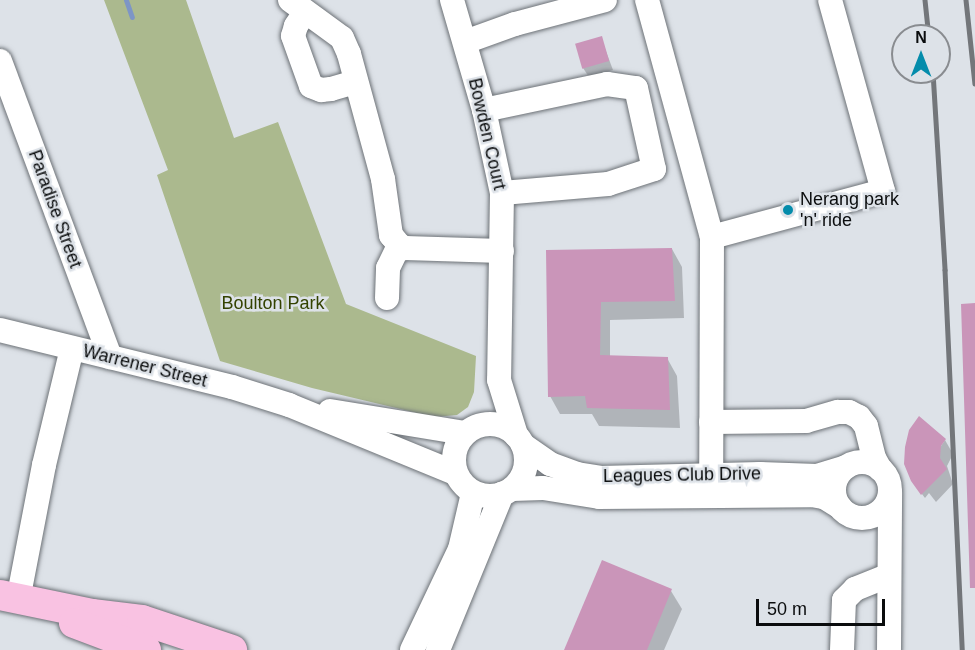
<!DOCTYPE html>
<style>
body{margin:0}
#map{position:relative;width:975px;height:650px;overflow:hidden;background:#dde2e8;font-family:Arial,sans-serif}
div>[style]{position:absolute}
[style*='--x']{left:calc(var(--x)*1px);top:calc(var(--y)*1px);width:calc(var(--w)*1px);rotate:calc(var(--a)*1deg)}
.green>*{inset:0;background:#abb98e}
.shadow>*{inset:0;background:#0003}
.stream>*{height:5px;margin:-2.5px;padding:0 2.5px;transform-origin:2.5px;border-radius:2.5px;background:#7d95c6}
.building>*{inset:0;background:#ca95b9;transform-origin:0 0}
.roads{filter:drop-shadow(0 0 2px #6d7277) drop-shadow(0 0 2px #6d7277)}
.minor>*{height:24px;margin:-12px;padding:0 12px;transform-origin:12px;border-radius:12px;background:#fff}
.minor>.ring{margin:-12px;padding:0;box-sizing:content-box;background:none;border:24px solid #fff;border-radius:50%}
.major>*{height:30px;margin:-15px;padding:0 15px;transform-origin:15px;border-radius:15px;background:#f9c2e2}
.rail>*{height:4.5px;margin:-2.25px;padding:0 2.25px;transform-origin:2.25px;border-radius:2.25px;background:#73767a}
.dots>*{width:16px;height:16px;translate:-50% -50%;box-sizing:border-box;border:3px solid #dde2e8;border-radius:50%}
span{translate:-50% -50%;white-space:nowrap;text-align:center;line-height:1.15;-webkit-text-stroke:5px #dde2e8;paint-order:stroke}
.street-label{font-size:18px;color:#0a0c0d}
.poi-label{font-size:18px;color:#0a0c0d}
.left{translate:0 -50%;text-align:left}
.park-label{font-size:18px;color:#334200}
.north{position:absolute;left:891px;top:24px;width:60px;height:60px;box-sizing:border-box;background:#dde2e8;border:2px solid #898c90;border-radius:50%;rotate:0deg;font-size:16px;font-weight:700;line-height:24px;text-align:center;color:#0a0c0d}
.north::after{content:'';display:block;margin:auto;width:21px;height:27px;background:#048cab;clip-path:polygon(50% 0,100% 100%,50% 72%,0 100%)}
.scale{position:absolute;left:756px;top:599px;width:129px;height:27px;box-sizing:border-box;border:3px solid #0a0c0d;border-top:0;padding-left:8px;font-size:18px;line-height:21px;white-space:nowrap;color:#0a0c0d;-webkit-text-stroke:4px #dde2e8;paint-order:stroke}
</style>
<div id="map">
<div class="green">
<i style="clip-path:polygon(104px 0,186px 0,234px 138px,278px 122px,346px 304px,476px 356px,474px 392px,468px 407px,457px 415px,434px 417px,312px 388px,220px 361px,157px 175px,168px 170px)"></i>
</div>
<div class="shadow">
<i style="clip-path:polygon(601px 38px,613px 70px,589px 77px,583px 68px)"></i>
<i style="clip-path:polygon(672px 249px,682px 267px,684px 318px,610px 320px,610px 357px,667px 358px,677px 376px,680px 428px,599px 426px,592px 414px,560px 414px,550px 396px,548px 252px)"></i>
<i style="clip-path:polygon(945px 440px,953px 454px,947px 466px,953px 484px,936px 502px,929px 493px,925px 498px,915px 485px)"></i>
<i style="clip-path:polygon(671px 591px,682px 609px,664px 650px,566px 650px)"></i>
</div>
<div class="stream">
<i style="--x:126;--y:0;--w:18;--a:71"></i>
</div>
<div class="building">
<i style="left:602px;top:36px;width:26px;height:28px;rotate:74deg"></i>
<i style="clip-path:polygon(672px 248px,675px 301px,601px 302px,600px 355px,668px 357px,670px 410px,587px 408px,585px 396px,548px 397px,546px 250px)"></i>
<i style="clip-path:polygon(975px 303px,975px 588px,970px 588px,961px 304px)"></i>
<i style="clip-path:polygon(919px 416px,946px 439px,941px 446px,940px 458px,947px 469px,921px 495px,911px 481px,904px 464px,905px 447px,909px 430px)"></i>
<i style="clip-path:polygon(602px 560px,672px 589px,647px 650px,564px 650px)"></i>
</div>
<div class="roads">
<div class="minor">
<i style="--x:290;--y:0;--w:64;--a:36.2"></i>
<i style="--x:342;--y:38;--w:17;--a:66"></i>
<i style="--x:349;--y:54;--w:130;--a:74.8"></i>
<i style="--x:383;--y:179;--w:57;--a:81.9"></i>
<i style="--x:391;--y:235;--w:13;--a:51"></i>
<i style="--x:399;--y:245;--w:7;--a:27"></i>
<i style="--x:405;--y:248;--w:97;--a:1.8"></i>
<i style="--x:452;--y:0;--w:115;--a:73.8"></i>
<i style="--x:484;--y:110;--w:85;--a:77.8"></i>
<i style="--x:502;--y:193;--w:187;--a:90.9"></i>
<i style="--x:499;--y:380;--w:58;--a:72.8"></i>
<i style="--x:647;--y:0;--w:246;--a:74.7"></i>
<i style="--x:712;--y:237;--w:241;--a:90.2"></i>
<i style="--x:711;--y:478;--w:9;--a:49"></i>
<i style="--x:717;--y:485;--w:14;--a:0"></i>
<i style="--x:731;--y:485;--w:18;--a:27"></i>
<i style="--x:747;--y:493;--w:12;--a:9"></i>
<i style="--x:305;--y:12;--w:17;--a:123"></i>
<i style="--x:296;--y:26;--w:10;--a:107"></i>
<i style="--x:293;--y:36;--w:53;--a:70.2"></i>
<i style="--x:311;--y:86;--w:11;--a:22"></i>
<i style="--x:321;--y:90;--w:10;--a:-6"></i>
<i style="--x:331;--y:89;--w:26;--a:-16"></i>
<i style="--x:465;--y:42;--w:53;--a:-19.8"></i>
<i style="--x:515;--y:24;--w:93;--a:-14.9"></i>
<i style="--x:0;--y:61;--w:316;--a:69.6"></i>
<i style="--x:484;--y:110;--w:126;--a:-11.9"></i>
<i style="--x:607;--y:84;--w:29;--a:8"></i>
<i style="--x:636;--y:88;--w:83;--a:77.5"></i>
<i style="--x:654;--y:169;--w:48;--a:161.9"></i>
<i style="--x:608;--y:184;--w:106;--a:175.1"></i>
<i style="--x:712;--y:237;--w:177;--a:-15.1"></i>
<i style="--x:883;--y:191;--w:198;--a:-105.5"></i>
<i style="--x:387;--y:298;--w:30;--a:-88"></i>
<i style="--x:388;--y:268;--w:25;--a:-64"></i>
<i style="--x:0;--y:330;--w:239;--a:13.8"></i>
<i style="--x:232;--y:387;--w:60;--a:17.5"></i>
<i style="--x:289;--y:405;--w:179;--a:22.3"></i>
<i style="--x:330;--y:411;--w:137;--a:9.3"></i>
<i style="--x:711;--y:422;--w:95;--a:-0.6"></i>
<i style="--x:806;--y:421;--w:33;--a:-16"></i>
<i style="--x:838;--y:412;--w:11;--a:0"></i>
<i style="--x:849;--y:412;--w:11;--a:27"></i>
<i style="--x:859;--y:417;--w:11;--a:52"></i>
<i style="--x:866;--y:426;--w:33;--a:76"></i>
<i style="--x:874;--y:458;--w:13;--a:61"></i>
<i class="ring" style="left:454px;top:424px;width:48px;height:48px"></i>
<i style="--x:523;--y:445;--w:33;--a:35"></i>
<i style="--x:550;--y:464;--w:29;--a:20"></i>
<i style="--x:577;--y:474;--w:24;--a:9"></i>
<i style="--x:601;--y:478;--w:159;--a:-1.4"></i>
<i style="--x:760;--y:474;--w:57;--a:2"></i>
<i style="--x:817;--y:476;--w:30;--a:-17"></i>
<i class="ring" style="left:834px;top:462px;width:32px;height:32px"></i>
<i style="--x:512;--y:489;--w:31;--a:-2"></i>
<i style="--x:543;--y:488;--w:57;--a:9.1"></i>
<i style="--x:599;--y:497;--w:212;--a:-0.5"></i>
<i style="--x:811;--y:495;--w:13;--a:9"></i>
<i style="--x:824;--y:497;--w:19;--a:32"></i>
<i style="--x:18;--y:600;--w:137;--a:-79.1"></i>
<i style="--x:44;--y:465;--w:120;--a:-76.5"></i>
<i style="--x:412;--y:650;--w:112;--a:-64.6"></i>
<i style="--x:460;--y:549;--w:57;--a:-76.9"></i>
<i style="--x:438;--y:650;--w:169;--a:-67.7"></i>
<i style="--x:842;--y:650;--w:50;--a:-87.7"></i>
<i style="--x:844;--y:600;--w:16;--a:-45"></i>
<i style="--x:855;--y:589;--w:35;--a:-22"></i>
<i style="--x:889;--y:650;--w:157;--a:-89.6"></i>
</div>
<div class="major">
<i style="--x:0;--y:595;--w:94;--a:11.7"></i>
<i style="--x:92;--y:614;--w:50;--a:6.8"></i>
<i style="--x:142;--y:620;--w:95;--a:18.4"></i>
<i style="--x:74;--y:623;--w:77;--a:20.6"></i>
</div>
</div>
<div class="rail">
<i style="--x:925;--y:0;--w:36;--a:84"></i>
<i style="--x:966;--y:0;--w:84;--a:83.9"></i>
<i style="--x:933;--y:72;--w:198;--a:86.5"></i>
<i style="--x:945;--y:270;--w:380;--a:87.4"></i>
</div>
<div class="dots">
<i style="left:788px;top:210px;background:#048cab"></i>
</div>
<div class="street-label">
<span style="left:487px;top:134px;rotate:77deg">Bowden Court</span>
<span style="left:55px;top:209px;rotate:70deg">Paradise Street</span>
<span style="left:145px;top:366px;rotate:14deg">Warrener Street</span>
<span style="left:682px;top:475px;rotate:-1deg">Leagues Club Drive</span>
</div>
<div class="poi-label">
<span class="left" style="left:800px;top:210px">Nerang park<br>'n' ride</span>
</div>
<div class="park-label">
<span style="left:273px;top:303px">Boulton Park</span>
</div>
<div class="north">N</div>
<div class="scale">50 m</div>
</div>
